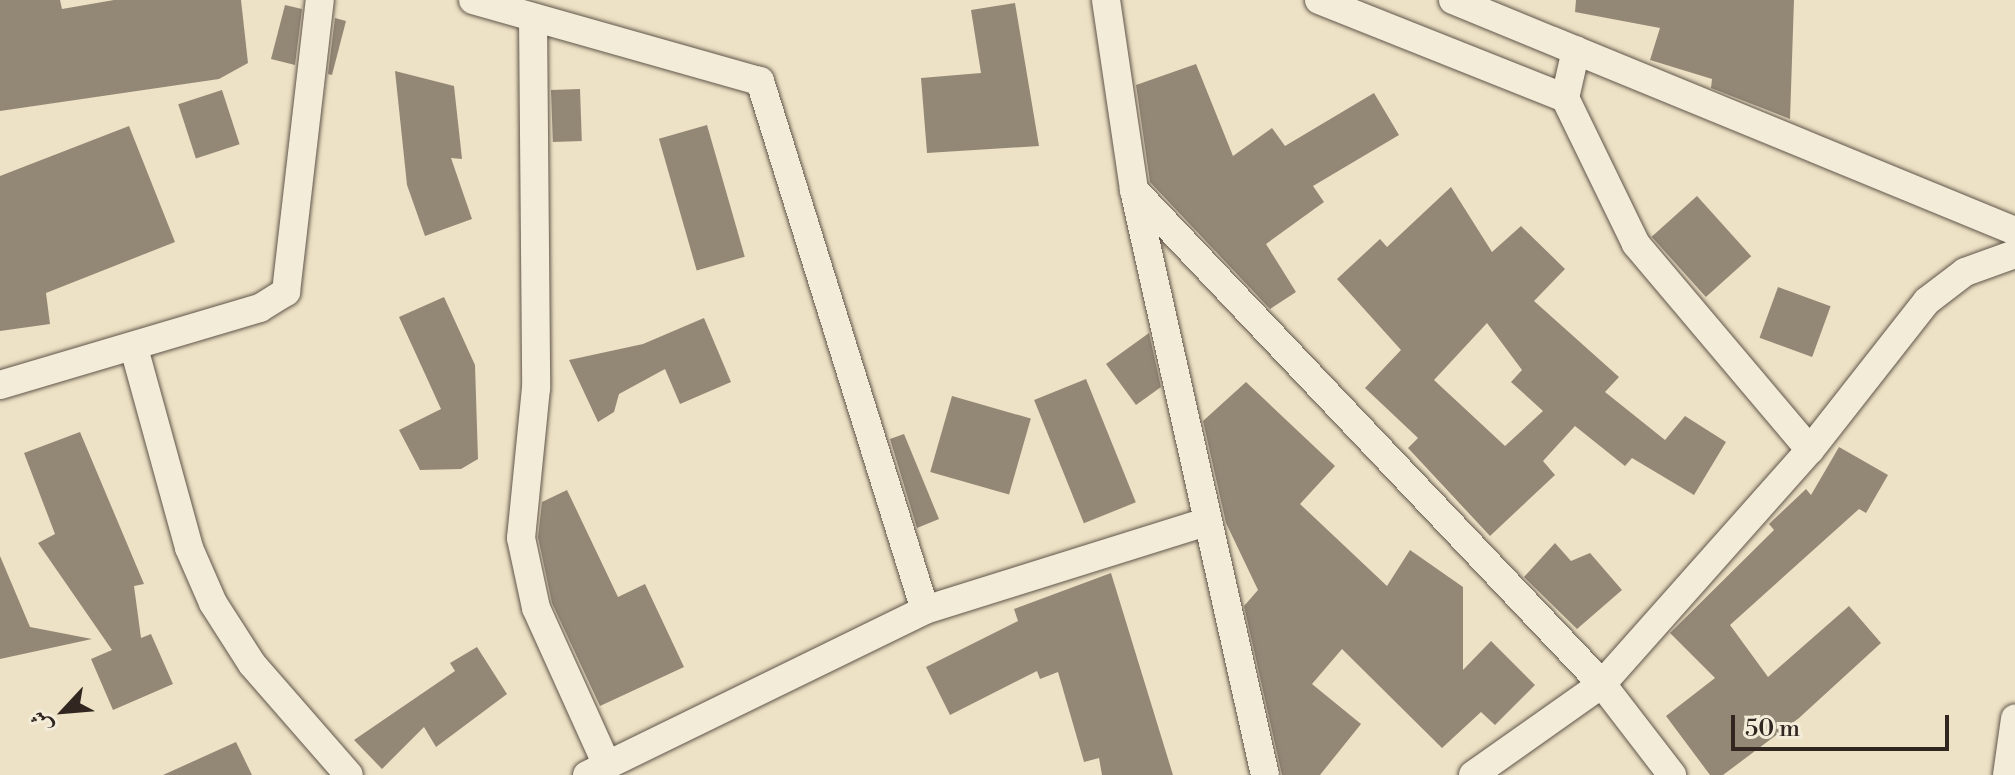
<!DOCTYPE html>
<meta charset="utf-8">
<style>
body{margin:0}
#map{position:relative;width:2015px;height:775px;overflow:hidden;background:#ede2c5;font-family:"Libre Bodoni",Amiri,serif}
div>[style]{position:absolute}
[style*='--x']{left:calc(var(--x)*1px);top:calc(var(--y)*1px);width:calc(var(--w)*1px);rotate:calc(var(--a)*1deg)}
.building>*{inset:0;background:#938876;transform-origin:0 0}
.roads{filter:drop-shadow(0 0 2px #61554a) drop-shadow(0 0 2px #61554a)}
.minor>*{height:28px;margin:-14px;padding:0 14px;transform-origin:14px;border-radius:14px;background:#f3ecd9}
span{translate:-50% -50%;white-space:nowrap;text-align:center;line-height:1.15;-webkit-text-stroke:8px #f3ecd9;paint-order:stroke}
.north{position:absolute;left:24px;top:671px;width:80px;height:80px;-webkit-text-stroke:6px #f3ecd9;paint-order:stroke;rotate:244deg;font-size:22px;font-weight:700;line-height:32px;text-align:center;color:#322621}
.north::after{content:'';display:block;margin:auto;width:28px;height:36px;background:#322621;clip-path:polygon(50% 0,100% 100%,50% 72%,0 100%)}
.scale{position:absolute;left:1731px;top:715px;width:218px;height:36px;box-sizing:border-box;border:4px solid #322621;border-top:0;padding-left:10px;font-size:24px;line-height:28px;white-space:nowrap;color:#322621;-webkit-text-stroke:6px #f3ecd9;paint-order:stroke}
</style>
<div id="map">
<div class="building">
<i style="clip-path:polygon(0 0,60px 0,62px 9px,114px 0,241px 0,248px 63px,219px 79px,0 111px)"></i>
<i style="clip-path:polygon(1576px 0,1794px 0,1790px 119px,1711px 88px,1712px 79px,1650px 60px,1660px 28px,1575px 12px)"></i>
<i style="clip-path:polygon(1015px 3px,1039px 146px,927px 153px,921px 78px,981px 73px,971px 10px)"></i>
<i style="clip-path:polygon(285px 5px,302px 9px,295px 65px,271px 59px)"></i>
<i style="clip-path:polygon(335px 18px,346px 21px,332px 75px,328px 74px)"></i>
<i style="clip-path:polygon(1196px 64px,1233px 156px,1272px 128px,1285px 146px,1374px 93px,1399px 135px,1313px 186px,1324px 202px,1266px 244px,1296px 292px,1270px 309px,1150px 182px,1136px 85px)"></i>
<i style="clip-path:polygon(395px 71px,454px 86px,462px 159px,451px 158px,472px 219px,425px 236px,407px 185px)"></i>
<i style="left:580px;top:89px;width:52px;height:29px;rotate:88deg"></i>
<i style="left:222px;top:90px;width:57px;height:46px;rotate:72deg"></i>
<i style="left:707px;top:125px;width:137px;height:50px;rotate:74deg"></i>
<i style="clip-path:polygon(129px 126px,175px 242px,46px 293px,50px 324px,0 331px,0 176px)"></i>
<i style="clip-path:polygon(evenodd,1451px 187px,1492px 252px,1521px 226px,1565px 269px,1534px 301px,1619px 377px,1605px 392px,1665px 440px,1685px 416px,1726px 442px,1694px 495px,1632px 458px,1625px 466px,1575px 426px,1543px 461px,1555px 475px,1490px 536px,1408px 448px,1418px 438px,1365px 388px,1401px 350px,1337px 279px,1380px 239px,1387px 247px,1451px 187px,1487px 323px,1522px 370px,1511px 382px,1543px 411px,1505px 446px,1434px 380px,1487px 323px)"></i>
<i style="left:1697px;top:196px;width:81px;height:61px;rotate:48deg"></i>
<i style="left:1778px;top:287px;width:56px;height:54px;rotate:20deg"></i>
<i style="clip-path:polygon(444px 297px,475px 365px,478px 459px,461px 469px,420px 470px,399px 430px,441px 409px,399px 317px)"></i>
<i style="clip-path:polygon(704px 318px,731px 382px,680px 404px,665px 369px,619px 394px,614px 412px,598px 422px,569px 360px,643px 344px)"></i>
<i style="clip-path:polygon(1149px 333px,1161px 387px,1136px 405px,1106px 364px)"></i>
<i style="left:1086px;top:379px;width:133px;height:56px;rotate:68deg"></i>
<i style="clip-path:polygon(1246px 382px,1335px 466px,1300px 504px,1387px 586px,1410px 550px,1463px 587px,1463px 670px,1491px 641px,1535px 685px,1495px 725px,1481px 712px,1442px 748px,1342px 649px,1312px 684px,1361px 724px,1320px 775px,1282px 775px,1244px 606px,1258px 590px,1226px 523px,1203px 421px)"></i>
<i style="left:952px;top:396px;width:82px;height:79px;rotate:16deg"></i>
<i style="clip-path:polygon(80px 432px,144px 584px,134px 586px,141px 638px,151px 634px,173px 684px,113px 710px,91px 659px,112px 650px,38px 543px,55px 534px,24px 453px)"></i>
<i style="clip-path:polygon(904px 434px,939px 519px,917px 528px,890px 439px)"></i>
<i style="clip-path:polygon(1839px 447px,1888px 475px,1866px 513px,1859px 509px,1730px 625px,1768px 677px,1849px 606px,1881px 643px,1799px 718px,1723px 775px,1710px 775px,1666px 716px,1715px 678px,1670px 633px,1774px 530px,1769px 524px,1806px 489px,1811px 495px)"></i>
<i style="clip-path:polygon(567px 490px,618px 597px,645px 584px,684px 667px,600px 706px,552px 603px,538px 537px,542px 502px)"></i>
<i style="clip-path:polygon(1555px 543px,1571px 561px,1590px 553px,1622px 590px,1577px 629px,1524px 577px)"></i>
<i style="clip-path:polygon(0 556px,30px 627px,92px 639px,0 659px)"></i>
<i style="clip-path:polygon(1111px 573px,1173px 775px,1102px 775px,1099px 758px,1084px 762px,1058px 672px,1040px 679px,1037px 671px,950px 715px,926px 667px,1018px 621px,1014px 609px)"></i>
<i style="clip-path:polygon(477px 647px,507px 694px,436px 747px,424px 727px,382px 769px,354px 740px,455px 671px,450px 663px)"></i>
<i style="clip-path:polygon(236px 742px,252px 775px,163px 775px)"></i>
</div>
<div class="roads">
<div class="minor">
<i style="--x:473;--y:0;--w:298;--a:15.8"></i>
<i style="--x:760;--y:81;--w:554;--a:72.68"></i>
<i style="--x:1106;--y:0;--w:192;--a:81.6"></i>
<i style="--x:1134;--y:190;--w:599;--a:77.38"></i>
<i style="--x:1319;--y:0;--w:265;--a:21.7"></i>
<i style="--x:1453;--y:0;--w:608;--a:22.34"></i>
<i style="--x:533;--y:18;--w:370;--a:89.5"></i>
<i style="--x:536;--y:388;--w:151;--a:95.7"></i>
<i style="--x:521;--y:538;--w:72;--a:77.9"></i>
<i style="--x:536;--y:608;--w:172;--a:65.7"></i>
<i style="--x:1134;--y:190;--w:680;--a:46.55"></i>
<i style="--x:1602;--y:684;--w:313;--a:-48.4"></i>
<i style="--x:1810;--y:450;--w:270;--a:-130.2"></i>
<i style="--x:1636;--y:244;--w:162;--a:-115.9"></i>
<i style="--x:1565;--y:98;--w:49;--a:-77.1"></i>
<i style="--x:134;--y:348;--w:207;--a:74.6"></i>
<i style="--x:189;--y:548;--w:60;--a:66.4"></i>
<i style="--x:213;--y:603;--w:72;--a:57.4"></i>
<i style="--x:252;--y:664;--w:147;--a:48.9"></i>
<i style="--x:0;--y:385;--w:271;--a:-16.5"></i>
<i style="--x:260;--y:308;--w:31;--a:-32"></i>
<i style="--x:286;--y:292;--w:294;--a:-83.4"></i>
<i style="--x:1810;--y:450;--w:189;--a:-51.9"></i>
<i style="--x:1927;--y:301;--w:48;--a:-37.3"></i>
<i style="--x:1965;--y:272;--w:53;--a:-19.8"></i>
<i style="--x:587;--y:775;--w:376;--a:-26"></i>
<i style="--x:925;--y:610;--w:291;--a:-17.4"></i>
<i style="--x:1473;--y:775;--w:158;--a:-35.2"></i>
<i style="--x:1602;--y:684;--w:115;--a:52.4"></i>
<i style="--x:2007;--y:775;--w:57;--a:-81.9"></i>
</div>
</div>
<div class="north">ش</div>
<div class="scale">50 m</div>
</div>
